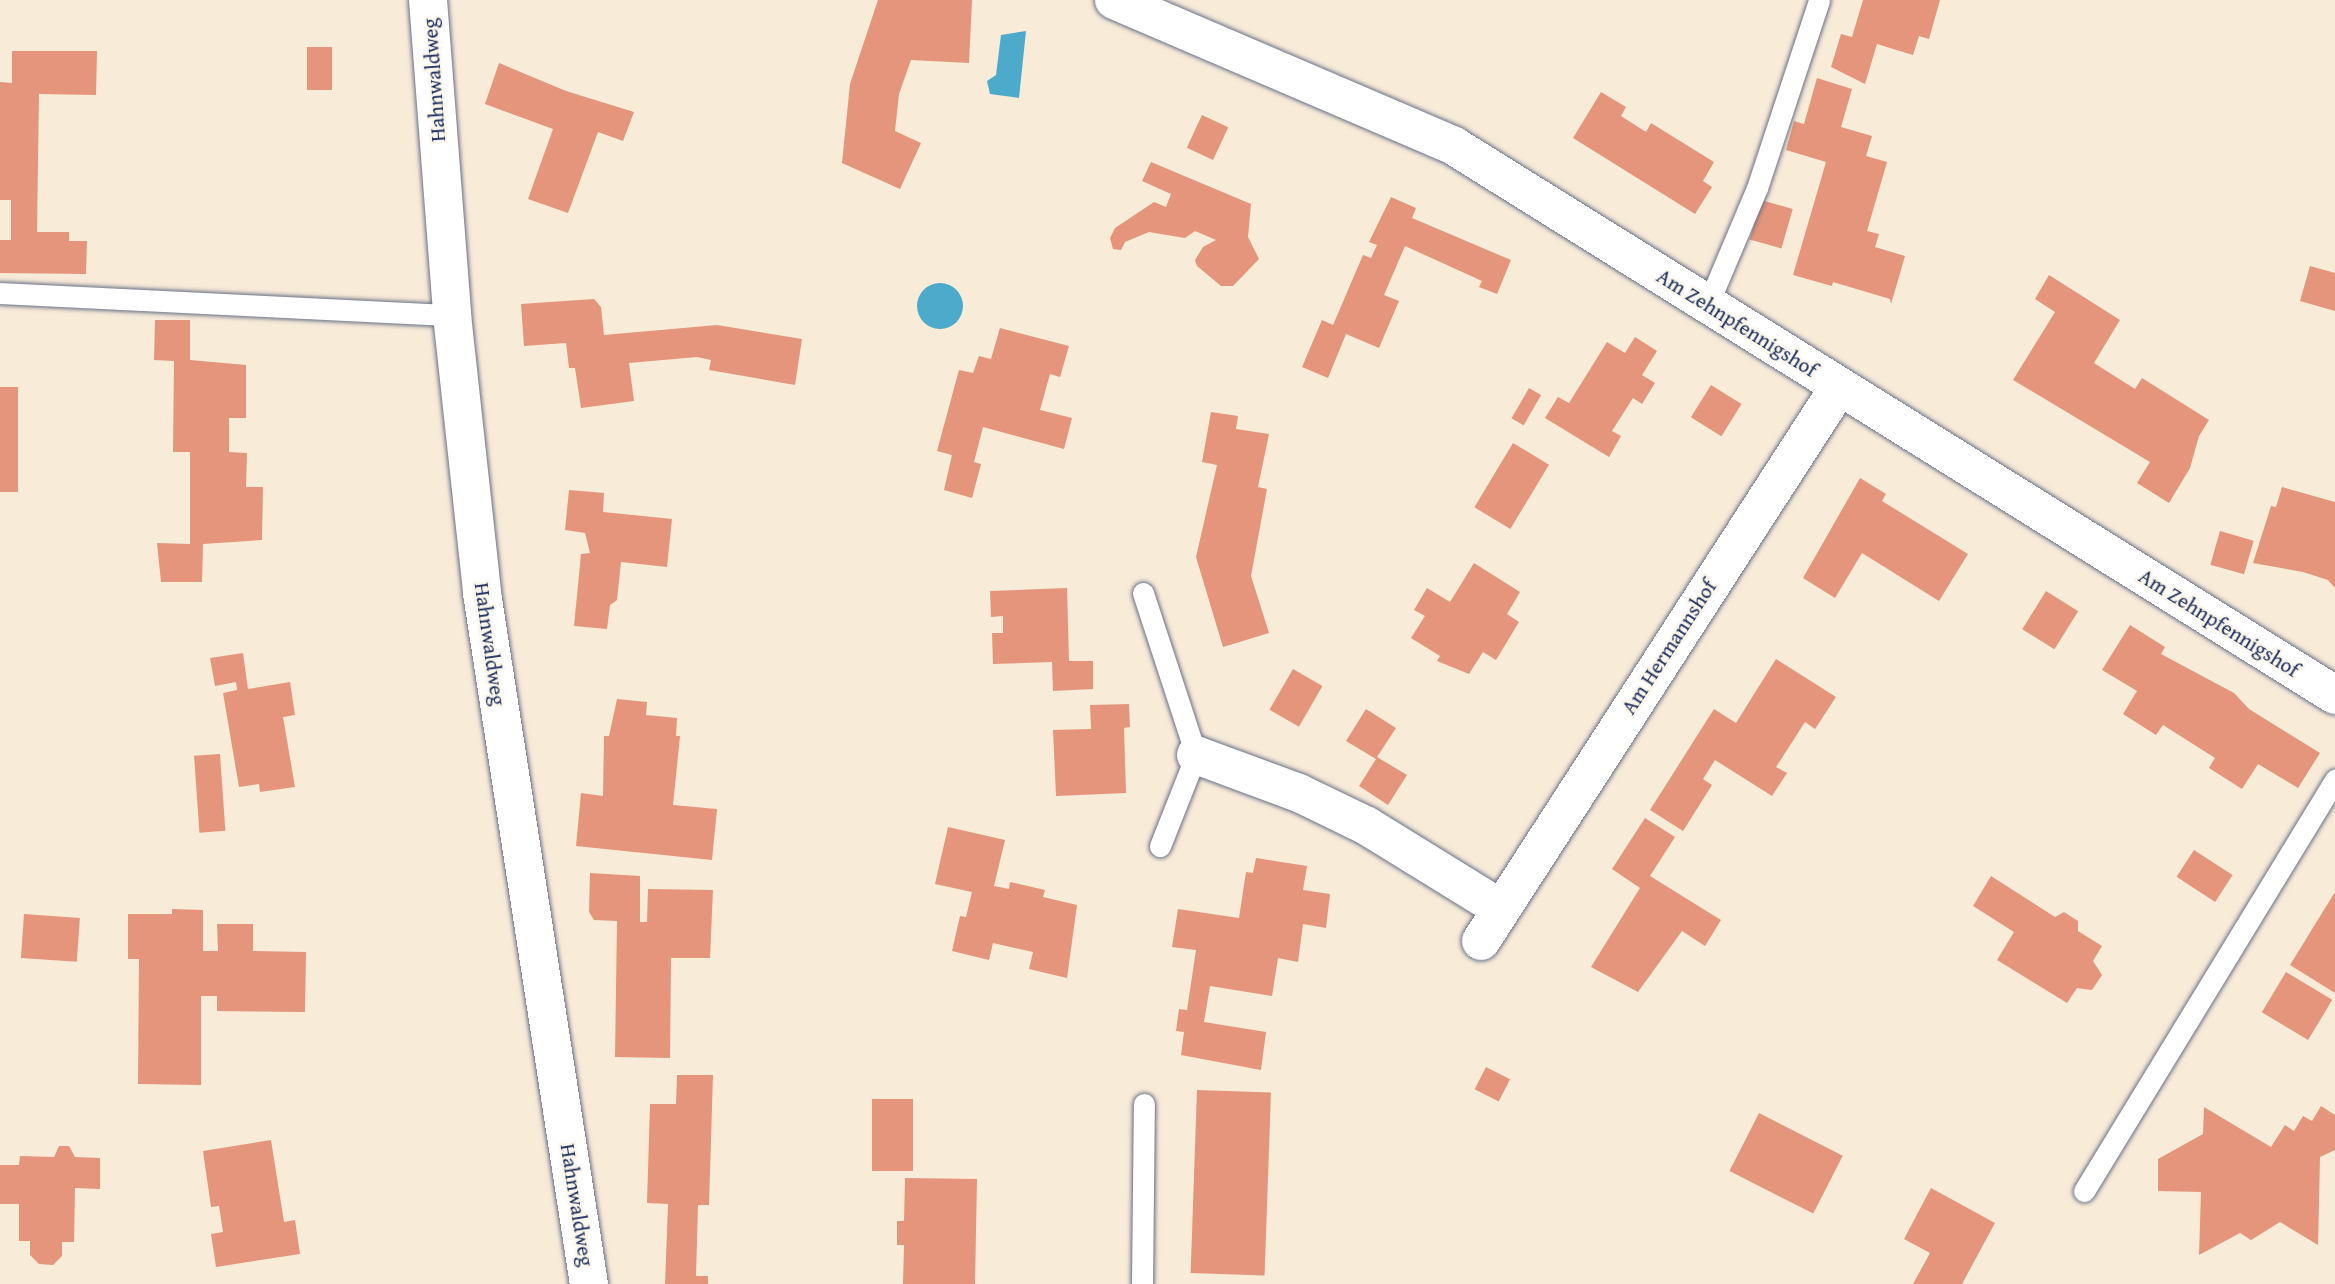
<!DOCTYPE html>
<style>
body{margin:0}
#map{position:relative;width:2335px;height:1284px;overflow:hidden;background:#f8ebd8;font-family:"Gentium Book Plus",serif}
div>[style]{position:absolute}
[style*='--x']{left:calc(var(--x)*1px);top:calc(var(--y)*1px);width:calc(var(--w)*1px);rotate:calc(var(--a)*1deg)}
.water>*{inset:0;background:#4caacb}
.round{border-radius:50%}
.building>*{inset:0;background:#e5957b;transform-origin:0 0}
.roads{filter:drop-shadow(0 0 2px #687189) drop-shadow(0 0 2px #687189)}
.lane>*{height:21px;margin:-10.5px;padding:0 10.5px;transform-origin:10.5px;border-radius:10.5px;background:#fff}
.street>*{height:38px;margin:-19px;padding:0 19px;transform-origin:19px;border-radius:19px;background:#fff}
span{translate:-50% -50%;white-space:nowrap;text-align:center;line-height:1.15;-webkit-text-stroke:5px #fbf7ec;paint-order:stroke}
.street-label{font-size:21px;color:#1b2f5e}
</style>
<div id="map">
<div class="water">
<i style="clip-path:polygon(1026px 31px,1019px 98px,990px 94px,987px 81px,996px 75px,1001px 35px)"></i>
<i class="round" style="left:917px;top:283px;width:46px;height:46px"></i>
</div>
<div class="building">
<i style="clip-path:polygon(878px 0,972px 0,969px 63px,911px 60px,899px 94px,895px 131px,921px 143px,900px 189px,842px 163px,850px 84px)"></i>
<i style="clip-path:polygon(1863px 0,1940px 0,1929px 39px,1919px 36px,1913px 55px,1877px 44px,1865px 84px,1831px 67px,1841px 34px,1852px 37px)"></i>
<i style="left:307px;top:47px;width:25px;height:43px"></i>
<i style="clip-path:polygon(12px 51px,97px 51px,96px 95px,39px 94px,37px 232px,69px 232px,69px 241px,87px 241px,86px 274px,0 273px,0 240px,11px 240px,11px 200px,0 200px,0 82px,12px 83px)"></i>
<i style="clip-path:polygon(499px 63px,566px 91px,634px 112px,623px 141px,598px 132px,568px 213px,528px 199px,553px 129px,485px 104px)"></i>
<i style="clip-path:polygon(1817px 78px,1852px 89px,1841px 127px,1872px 136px,1866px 156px,1887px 162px,1867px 231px,1879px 234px,1875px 247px,1905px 256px,1891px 304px,1890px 299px,1833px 282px,1832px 286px,1793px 275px,1826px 162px,1786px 150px,1794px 121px,1804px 124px)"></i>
<i style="clip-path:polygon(1601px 92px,1626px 107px,1621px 116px,1646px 132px,1651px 123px,1714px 162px,1703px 181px,1712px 187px,1695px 214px,1573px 138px)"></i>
<i style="left:1202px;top:115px;width:29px;height:36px;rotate:25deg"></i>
<i style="clip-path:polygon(1151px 162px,1251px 204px,1248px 237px,1259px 259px,1233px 286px,1221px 286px,1197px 266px,1195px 260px,1203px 247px,1216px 240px,1195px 231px,1185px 238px,1149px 232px,1125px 242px,1121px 250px,1113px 249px,1110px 238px,1115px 228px,1154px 202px,1166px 207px,1171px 194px,1142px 181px)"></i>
<i style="clip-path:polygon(1391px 197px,1416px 208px,1412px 218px,1511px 260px,1497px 294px,1479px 287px,1482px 281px,1405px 246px,1384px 295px,1399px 301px,1379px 348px,1346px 334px,1328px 378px,1302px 367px,1322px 320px,1333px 325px,1363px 255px,1371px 258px,1377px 245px,1369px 242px)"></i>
<i style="left:1761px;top:200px;width:33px;height:41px;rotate:16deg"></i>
<i style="clip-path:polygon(2310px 266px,2335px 273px,2335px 311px,2300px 301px)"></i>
<i style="clip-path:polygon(2049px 275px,2120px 320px,2094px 363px,2135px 389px,2142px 378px,2209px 420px,2199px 436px,2190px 468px,2169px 503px,2137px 483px,2150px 462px,2013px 380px,2055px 312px,2035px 299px)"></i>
<i style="clip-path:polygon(594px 299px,601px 307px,604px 335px,717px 325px,802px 339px,795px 385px,709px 370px,711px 360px,697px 357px,629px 363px,634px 401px,581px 408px,575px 368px,569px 368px,566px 343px,524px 346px,521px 304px)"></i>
<i style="clip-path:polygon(155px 320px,190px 320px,190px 360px,246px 365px,246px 418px,229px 418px,229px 452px,247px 453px,246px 487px,263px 487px,262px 540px,203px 544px,202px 582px,161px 582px,157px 543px,190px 544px,190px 452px,173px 452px,174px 361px,154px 360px)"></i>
<i style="clip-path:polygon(1000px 328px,1069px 346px,1060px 377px,1050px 374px,1040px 410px,1072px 418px,1064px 449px,983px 427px,974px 462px,981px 464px,972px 498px,944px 490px,952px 455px,937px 451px,959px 370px,973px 373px,979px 356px,991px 359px)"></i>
<i style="clip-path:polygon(1635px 337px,1657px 351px,1642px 375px,1655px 383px,1642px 404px,1633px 398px,1612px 431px,1621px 436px,1609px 457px,1545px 418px,1558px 397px,1569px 403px,1607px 342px,1625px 353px)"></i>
<i style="left:1711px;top:385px;width:36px;height:38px;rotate:32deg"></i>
<i style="left:0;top:387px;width:18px;height:105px"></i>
<i style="left:1529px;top:388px;width:14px;height:35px;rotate:30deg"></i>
<i style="clip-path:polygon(1211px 412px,1238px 416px,1236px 429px,1269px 434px,1258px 487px,1267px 489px,1251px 576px,1269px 633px,1223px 647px,1196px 557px,1217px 465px,1202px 462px)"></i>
<i style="left:1513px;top:443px;width:42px;height:75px;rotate:31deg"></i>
<i style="clip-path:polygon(1860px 478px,1886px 494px,1882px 501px,1968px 554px,1939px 601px,1862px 553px,1835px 598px,1803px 578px)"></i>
<i style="clip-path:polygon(2282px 487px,2335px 502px,2335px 588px,2328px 580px,2303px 572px,2253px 563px,2271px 506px,2276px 507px)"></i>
<i style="clip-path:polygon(569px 490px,604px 493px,603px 512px,672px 519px,667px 567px,621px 562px,617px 600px,610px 605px,607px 629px,574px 626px,581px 554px,590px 553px,585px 533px,565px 530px)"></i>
<i style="left:2220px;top:531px;width:35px;height:35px;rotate:16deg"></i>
<i style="clip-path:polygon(1474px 563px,1520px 592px,1507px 614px,1519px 622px,1496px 660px,1483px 652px,1469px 674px,1437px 661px,1440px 656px,1411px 638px,1425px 616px,1414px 610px,1427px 588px,1450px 602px)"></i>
<i style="clip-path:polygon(1067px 588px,1069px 661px,1093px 661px,1093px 689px,1053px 691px,1052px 662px,993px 664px,992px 633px,1003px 633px,1003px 616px,991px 617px,990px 591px)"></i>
<i style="left:2046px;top:591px;width:38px;height:45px;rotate:32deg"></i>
<i style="clip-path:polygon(2130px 625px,2165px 647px,2161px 654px,2234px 693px,2249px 709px,2320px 753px,2298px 788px,2258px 764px,2242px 789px,2209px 768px,2215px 758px,2163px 725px,2156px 735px,2123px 714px,2137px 691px,2102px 670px)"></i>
<i style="clip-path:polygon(243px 653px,248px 689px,290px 682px,295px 715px,283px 717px,295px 787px,260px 792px,259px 784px,239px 787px,223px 693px,237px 690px,236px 682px,215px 686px,210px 658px)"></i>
<i style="clip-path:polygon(1776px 659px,1836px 697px,1815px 729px,1805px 722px,1776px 767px,1787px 773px,1772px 796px,1715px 760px,1703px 779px,1712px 785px,1683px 831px,1650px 810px,1714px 709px,1736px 723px)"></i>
<i style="left:1293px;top:669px;width:34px;height:47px;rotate:30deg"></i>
<i style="clip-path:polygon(617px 699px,647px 702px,646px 715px,677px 718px,676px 736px,680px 736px,673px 805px,717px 809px,712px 860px,576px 846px,581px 793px,603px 796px,604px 736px,609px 736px)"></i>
<i style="clip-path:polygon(1129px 704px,1130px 727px,1124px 728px,1126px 793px,1056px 796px,1053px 730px,1091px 729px,1090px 705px)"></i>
<i style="clip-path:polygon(1366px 709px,1396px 728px,1377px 757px,1407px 775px,1388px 805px,1359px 786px,1376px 759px,1346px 741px)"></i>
<i style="left:220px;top:754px;width:77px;height:26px;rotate:86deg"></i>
<i style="clip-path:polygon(1645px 818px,1675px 837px,1650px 876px,1721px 920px,1705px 946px,1682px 931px,1638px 992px,1591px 967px,1640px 888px,1612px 869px)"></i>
<i style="clip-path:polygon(948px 827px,1005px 840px,994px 886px,1009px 889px,1010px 882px,1045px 890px,1043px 897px,1077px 905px,1067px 978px,1029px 969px,1033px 952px,993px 943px,989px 960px,952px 951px,960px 916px,966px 917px,972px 892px,935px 884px)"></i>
<i style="left:2194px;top:850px;width:46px;height:32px;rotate:33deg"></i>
<i style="clip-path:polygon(1256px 858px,1307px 866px,1303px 890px,1330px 894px,1326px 928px,1303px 924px,1298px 962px,1278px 958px,1272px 996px,1210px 986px,1204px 1022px,1266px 1032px,1261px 1070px,1181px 1055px,1184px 1032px,1176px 1031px,1179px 1009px,1187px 1010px,1196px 950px,1172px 947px,1178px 909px,1239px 918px,1246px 872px,1253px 873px)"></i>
<i style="clip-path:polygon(590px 873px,640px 876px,640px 922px,647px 922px,648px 889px,713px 890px,710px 958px,671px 958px,670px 1058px,615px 1057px,617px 921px,594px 920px,589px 912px)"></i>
<i style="clip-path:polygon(1991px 876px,2055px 917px,2064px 912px,2078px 921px,2078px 931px,2102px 946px,2093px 961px,2102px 975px,2092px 990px,2077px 988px,2067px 1003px,1997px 960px,2014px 932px,1973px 906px)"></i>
<i style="clip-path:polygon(2335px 892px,2335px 993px,2290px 965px)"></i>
<i style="clip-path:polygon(172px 909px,203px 910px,203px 951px,218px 951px,217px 924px,253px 924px,253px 951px,306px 952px,305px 1012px,217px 1011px,217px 996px,201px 996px,201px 1085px,138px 1084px,139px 959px,128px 959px,128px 914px,172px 914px)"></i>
<i style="left:24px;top:914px;width:56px;height:44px;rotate:4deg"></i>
<i style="left:2286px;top:972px;width:54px;height:47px;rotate:31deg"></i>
<i style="left:1486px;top:1067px;width:27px;height:25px;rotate:27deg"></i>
<i style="clip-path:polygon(677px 1075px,713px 1075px,709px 1205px,698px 1205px,696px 1276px,708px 1276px,708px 1284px,665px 1284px,668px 1204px,647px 1203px,650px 1104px,676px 1104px)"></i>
<i style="left:1197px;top:1090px;width:74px;height:183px;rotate:2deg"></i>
<i style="left:872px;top:1099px;width:41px;height:72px"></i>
<i style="clip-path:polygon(2321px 1106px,2335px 1115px,2335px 1150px,2320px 1157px,2318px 1245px,2280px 1222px,2251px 1240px,2240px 1233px,2199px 1255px,2201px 1192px,2158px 1191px,2158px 1159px,2203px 1134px,2204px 1107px,2271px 1147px,2285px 1125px,2294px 1131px,2303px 1116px,2312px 1121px)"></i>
<i style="left:1759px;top:1113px;width:94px;height:65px;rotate:27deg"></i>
<i style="clip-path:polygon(271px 1140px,284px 1222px,295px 1220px,300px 1254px,216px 1267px,211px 1234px,223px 1232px,219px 1206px,211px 1207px,203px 1151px)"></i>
<i style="clip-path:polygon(59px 1146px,69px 1146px,75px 1157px,100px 1158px,100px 1189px,75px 1188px,74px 1242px,62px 1242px,62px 1256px,53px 1265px,39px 1264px,30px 1255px,30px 1241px,19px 1241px,19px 1204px,0 1204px,0 1165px,19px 1165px,20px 1156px,54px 1157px)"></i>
<i style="clip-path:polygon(905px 1178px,977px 1179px,975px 1284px,903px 1284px,904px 1245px,897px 1245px,897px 1221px,904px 1221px)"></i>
<i style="clip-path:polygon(1931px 1188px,1995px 1223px,1962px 1284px,1913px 1284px,1930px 1253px,1904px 1239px)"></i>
</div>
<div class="roads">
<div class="lane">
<i style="--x:0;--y:293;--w:453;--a:2.8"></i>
<i style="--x:1708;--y:304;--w:126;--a:-67.1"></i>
<i style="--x:1757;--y:188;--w:198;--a:-71.7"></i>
<i style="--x:1143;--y:593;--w:170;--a:71.9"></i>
<i style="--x:1196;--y:755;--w:98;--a:111.6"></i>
<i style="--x:2084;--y:1191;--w:482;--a:-58.6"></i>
<i style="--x:1142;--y:1284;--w:180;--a:-89.4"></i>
</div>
<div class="street">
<i style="--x:428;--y:0;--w:316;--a:85.6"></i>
<i style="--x:452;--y:315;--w:280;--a:83.8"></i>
<i style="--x:482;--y:593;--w:699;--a:81.2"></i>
<i style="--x:1114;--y:0;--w:370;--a:23.2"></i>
<i style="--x:1454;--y:146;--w:1038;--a:31.93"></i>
<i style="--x:1196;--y:755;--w:110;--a:20.3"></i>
<i style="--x:1299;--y:793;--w:76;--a:25.9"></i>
<i style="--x:1367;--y:826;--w:156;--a:31.7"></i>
<i style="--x:1481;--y:941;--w:660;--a:-57.13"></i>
</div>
</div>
<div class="street-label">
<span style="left:434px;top:80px;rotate:-94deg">Hahnwaldweg</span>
<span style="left:1737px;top:323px;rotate:32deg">Am Zehnpfennigshof</span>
<span style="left:2219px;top:623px;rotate:32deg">Am Zehnpfennigshof</span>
<span style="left:490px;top:644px;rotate:82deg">Hahnwaldweg</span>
<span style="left:1669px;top:647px;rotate:-57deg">Am Hermannshof</span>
<span style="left:577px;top:1205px;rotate:81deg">Hahnwaldweg</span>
</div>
</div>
